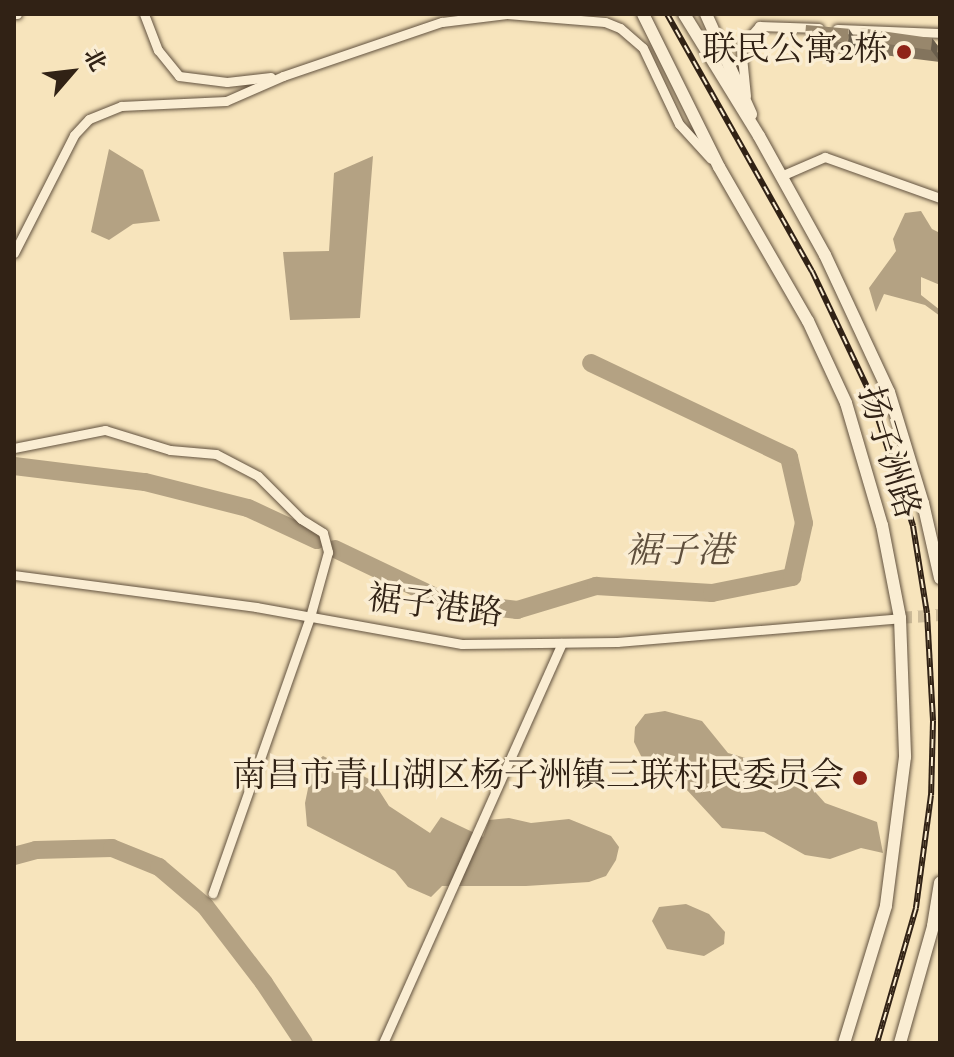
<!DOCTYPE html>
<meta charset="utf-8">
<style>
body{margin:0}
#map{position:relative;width:954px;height:1057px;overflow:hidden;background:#f7e4bc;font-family:"Sorts Mill Goudy","Noto Serif SC",serif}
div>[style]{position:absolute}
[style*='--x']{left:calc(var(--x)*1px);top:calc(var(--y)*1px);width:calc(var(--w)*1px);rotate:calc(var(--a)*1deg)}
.water>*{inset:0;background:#b4a283}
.river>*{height:18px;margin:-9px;padding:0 9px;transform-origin:9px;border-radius:9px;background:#b4a283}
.secondary-tunnel>*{height:12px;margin-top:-6px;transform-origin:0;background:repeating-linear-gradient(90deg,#cfbd9b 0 12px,transparent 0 18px)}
.roads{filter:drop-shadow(0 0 2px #62523f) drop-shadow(0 0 2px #62523f)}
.street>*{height:9px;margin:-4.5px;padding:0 4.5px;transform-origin:4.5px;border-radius:4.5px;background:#faedd3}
.secondary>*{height:12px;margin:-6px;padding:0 6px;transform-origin:6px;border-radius:6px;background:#faedd3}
.rail>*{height:6px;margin-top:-3px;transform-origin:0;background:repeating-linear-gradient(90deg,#faedd3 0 9px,#312215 0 18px);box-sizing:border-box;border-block:2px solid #312215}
.wall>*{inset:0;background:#83745d}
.shaded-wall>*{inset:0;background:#6a5e4c}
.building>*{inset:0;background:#98876c;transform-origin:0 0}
.dots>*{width:22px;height:22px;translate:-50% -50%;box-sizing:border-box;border:4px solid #faedd3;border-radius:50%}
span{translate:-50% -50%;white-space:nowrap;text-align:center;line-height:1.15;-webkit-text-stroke:7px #faedd3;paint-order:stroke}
.poi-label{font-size:34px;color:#312215}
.right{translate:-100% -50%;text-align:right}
.street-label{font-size:34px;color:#312215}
.water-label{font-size:36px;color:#5f4f3c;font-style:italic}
.frame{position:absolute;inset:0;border:16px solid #312215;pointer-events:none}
.north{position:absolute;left:32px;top:32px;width:80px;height:80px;-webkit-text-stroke:6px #faedd3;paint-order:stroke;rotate:62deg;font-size:22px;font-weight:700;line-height:32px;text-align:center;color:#312215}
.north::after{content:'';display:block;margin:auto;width:28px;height:36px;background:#312215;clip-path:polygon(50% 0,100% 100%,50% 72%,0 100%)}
</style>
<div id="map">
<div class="water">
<i style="clip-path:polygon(109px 149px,143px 170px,160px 221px,133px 224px,109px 240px,91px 232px)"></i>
<i style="clip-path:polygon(373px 156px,360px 318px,290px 320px,283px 252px,329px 251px,334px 173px)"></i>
<i style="clip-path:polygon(921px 211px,932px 229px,940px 233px,940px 285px,921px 277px,921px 295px,940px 310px,940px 316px,925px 305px,884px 294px,876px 312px,869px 288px,896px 251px,893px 239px,905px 213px)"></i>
<i style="clip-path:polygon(665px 711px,702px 721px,728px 753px,763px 763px,788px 780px,809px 785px,825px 803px,877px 822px,883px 853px,861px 848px,830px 859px,805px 855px,764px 832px,722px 828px,675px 777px,642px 758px,634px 742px,635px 727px,645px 714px)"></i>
<i style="clip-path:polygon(323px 756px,373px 781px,389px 806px,430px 833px,441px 817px,483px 837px,489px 820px,509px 818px,531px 823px,569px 819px,611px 836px,619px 847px,616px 860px,606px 876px,589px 882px,526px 886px,442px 886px,431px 897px,408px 887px,395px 871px,307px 826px,305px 803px,313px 764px)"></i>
<i style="clip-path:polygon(686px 904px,709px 914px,725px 932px,724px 944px,704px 956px,667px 949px,652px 921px,659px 907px)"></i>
</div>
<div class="river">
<i style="--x:14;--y:466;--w:132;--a:7"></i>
<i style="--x:145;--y:482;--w:106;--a:14.2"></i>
<i style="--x:248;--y:508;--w:76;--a:24.9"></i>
<i style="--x:335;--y:549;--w:121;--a:25.5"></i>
<i style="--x:444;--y:601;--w:74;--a:7"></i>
<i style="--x:517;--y:610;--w:83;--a:-16.9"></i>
<i style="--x:596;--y:586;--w:116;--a:3.5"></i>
<i style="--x:712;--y:593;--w:82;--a:-11.3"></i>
<i style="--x:792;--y:577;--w:55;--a:-77.5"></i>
<i style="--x:804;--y:523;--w:68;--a:-102.8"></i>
<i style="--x:789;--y:457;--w:219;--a:-154.6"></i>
<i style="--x:14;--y:856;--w:23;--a:-15"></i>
<i style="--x:36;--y:850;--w:76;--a:-1.5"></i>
<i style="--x:112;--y:848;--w:51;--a:22"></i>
<i style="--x:159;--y:867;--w:60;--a:40.3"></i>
<i style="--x:205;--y:906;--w:97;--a:52.5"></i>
<i style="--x:264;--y:983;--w:72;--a:56.3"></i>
</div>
<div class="secondary-tunnel">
<i style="--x:900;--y:618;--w:40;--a:-4.3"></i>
</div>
<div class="roads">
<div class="street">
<i style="--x:14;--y:14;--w:3;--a:0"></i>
<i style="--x:144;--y:14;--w:39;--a:69"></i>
<i style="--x:158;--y:50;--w:33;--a:51"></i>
<i style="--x:179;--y:76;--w:48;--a:7.1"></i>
<i style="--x:227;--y:82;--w:44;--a:-6.5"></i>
<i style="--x:837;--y:29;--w:103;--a:2.2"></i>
<i style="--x:746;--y:96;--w:49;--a:-95.8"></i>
<i style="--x:741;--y:47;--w:28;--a:-49"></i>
<i style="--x:759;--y:26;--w:60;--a:1.9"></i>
<i style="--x:781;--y:176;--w:48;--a:-23.4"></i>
<i style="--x:825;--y:157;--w:122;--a:19.6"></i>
<i style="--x:14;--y:253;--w:132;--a:-63"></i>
<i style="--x:74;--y:135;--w:22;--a:-47"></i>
<i style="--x:89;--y:119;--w:35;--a:-22"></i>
<i style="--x:121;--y:106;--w:105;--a:-2.7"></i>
<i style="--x:226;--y:101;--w:62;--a:-23.7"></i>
<i style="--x:283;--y:76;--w:168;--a:-18.8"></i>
<i style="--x:442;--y:22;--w:65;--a:-7"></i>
<i style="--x:507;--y:14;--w:98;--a:4.7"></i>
<i style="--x:605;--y:22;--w:16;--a:22"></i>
<i style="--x:620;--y:28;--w:30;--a:41"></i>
<i style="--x:643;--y:48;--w:84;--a:64.7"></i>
<i style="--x:679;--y:124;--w:47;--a:47.6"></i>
<i style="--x:14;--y:448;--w:93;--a:-11.2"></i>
<i style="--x:105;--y:430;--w:68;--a:17.1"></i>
<i style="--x:170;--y:450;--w:46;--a:5"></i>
<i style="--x:216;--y:454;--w:47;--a:27.6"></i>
<i style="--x:258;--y:476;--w:61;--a:45"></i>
<i style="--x:301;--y:519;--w:26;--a:32"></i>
<i style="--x:323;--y:533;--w:20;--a:75"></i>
<i style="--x:328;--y:552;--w:67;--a:105.5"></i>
<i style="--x:310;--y:617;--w:293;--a:109.4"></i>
<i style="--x:14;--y:575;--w:244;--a:7.5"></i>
<i style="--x:256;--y:607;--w:209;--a:10.2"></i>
<i style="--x:462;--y:644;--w:155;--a:-0.7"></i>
<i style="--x:617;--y:642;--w:284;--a:-4.8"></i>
<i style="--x:383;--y:1043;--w:438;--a:-65.9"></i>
</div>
<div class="secondary">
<i style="--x:643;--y:14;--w:171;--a:63.6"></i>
<i style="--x:719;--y:167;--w:178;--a:60"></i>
<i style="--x:808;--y:321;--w:90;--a:65.1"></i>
<i style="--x:846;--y:403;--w:127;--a:73.6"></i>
<i style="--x:882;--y:525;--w:95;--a:79"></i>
<i style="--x:900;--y:618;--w:139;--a:87.9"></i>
<i style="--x:905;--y:757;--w:150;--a:97.3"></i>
<i style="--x:886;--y:906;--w:143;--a:107"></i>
<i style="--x:684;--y:14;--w:143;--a:58.4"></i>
<i style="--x:759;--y:136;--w:136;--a:61"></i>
<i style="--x:825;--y:255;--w:151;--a:65"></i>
<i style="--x:889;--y:392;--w:116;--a:73"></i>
<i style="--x:923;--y:503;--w:77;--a:77.2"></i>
<i style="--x:706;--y:14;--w:110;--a:65.8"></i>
<i style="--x:900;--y:1043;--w:122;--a:-74.2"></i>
<i style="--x:933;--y:926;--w:44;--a:-80.8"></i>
</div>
</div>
<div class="rail">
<i style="--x:667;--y:14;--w:295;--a:60.6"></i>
<i style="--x:812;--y:271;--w:133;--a:64.6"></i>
<i style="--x:869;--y:391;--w:142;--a:71.9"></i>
<i style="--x:913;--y:526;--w:88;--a:80.9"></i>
<i style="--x:927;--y:613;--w:108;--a:86.8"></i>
<i style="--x:933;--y:721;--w:74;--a:91.5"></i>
<i style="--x:931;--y:795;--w:114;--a:97.6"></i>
<i style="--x:916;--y:908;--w:141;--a:106.1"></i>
</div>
<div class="wall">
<i style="clip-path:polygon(940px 35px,940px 62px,867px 53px,858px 40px,932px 38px,938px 46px)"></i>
<i style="clip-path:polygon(805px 39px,857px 41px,856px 55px,814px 51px)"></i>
</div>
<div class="shaded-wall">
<i style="clip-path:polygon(849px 29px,857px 41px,856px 55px,848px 42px)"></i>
<i style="clip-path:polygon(932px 38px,940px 49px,937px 52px,940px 56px,940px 62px,931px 50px)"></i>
</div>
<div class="building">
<i style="left:806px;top:25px;width:43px;height:14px;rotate:5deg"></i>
<i style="left:860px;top:28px;width:73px;height:12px;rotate:8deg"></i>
<i style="clip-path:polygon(939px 35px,940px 35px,940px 52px,937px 52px)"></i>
</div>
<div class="dots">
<i style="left:904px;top:52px;background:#8f2418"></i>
<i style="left:860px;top:778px;background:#8f2418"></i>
</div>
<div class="poi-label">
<span class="right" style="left:888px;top:52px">联民公寓2栋</span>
<span class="right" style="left:844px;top:778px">南昌市青山湖区杨子洲镇三联村民委员会</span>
</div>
<div class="street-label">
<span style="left:887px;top:453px;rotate:73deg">扬子洲路</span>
<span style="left:435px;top:608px;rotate:7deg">裾子港路</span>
</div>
<div class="water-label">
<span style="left:679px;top:554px">裾子港</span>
</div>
<div class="frame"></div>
<div class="north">北</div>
</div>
